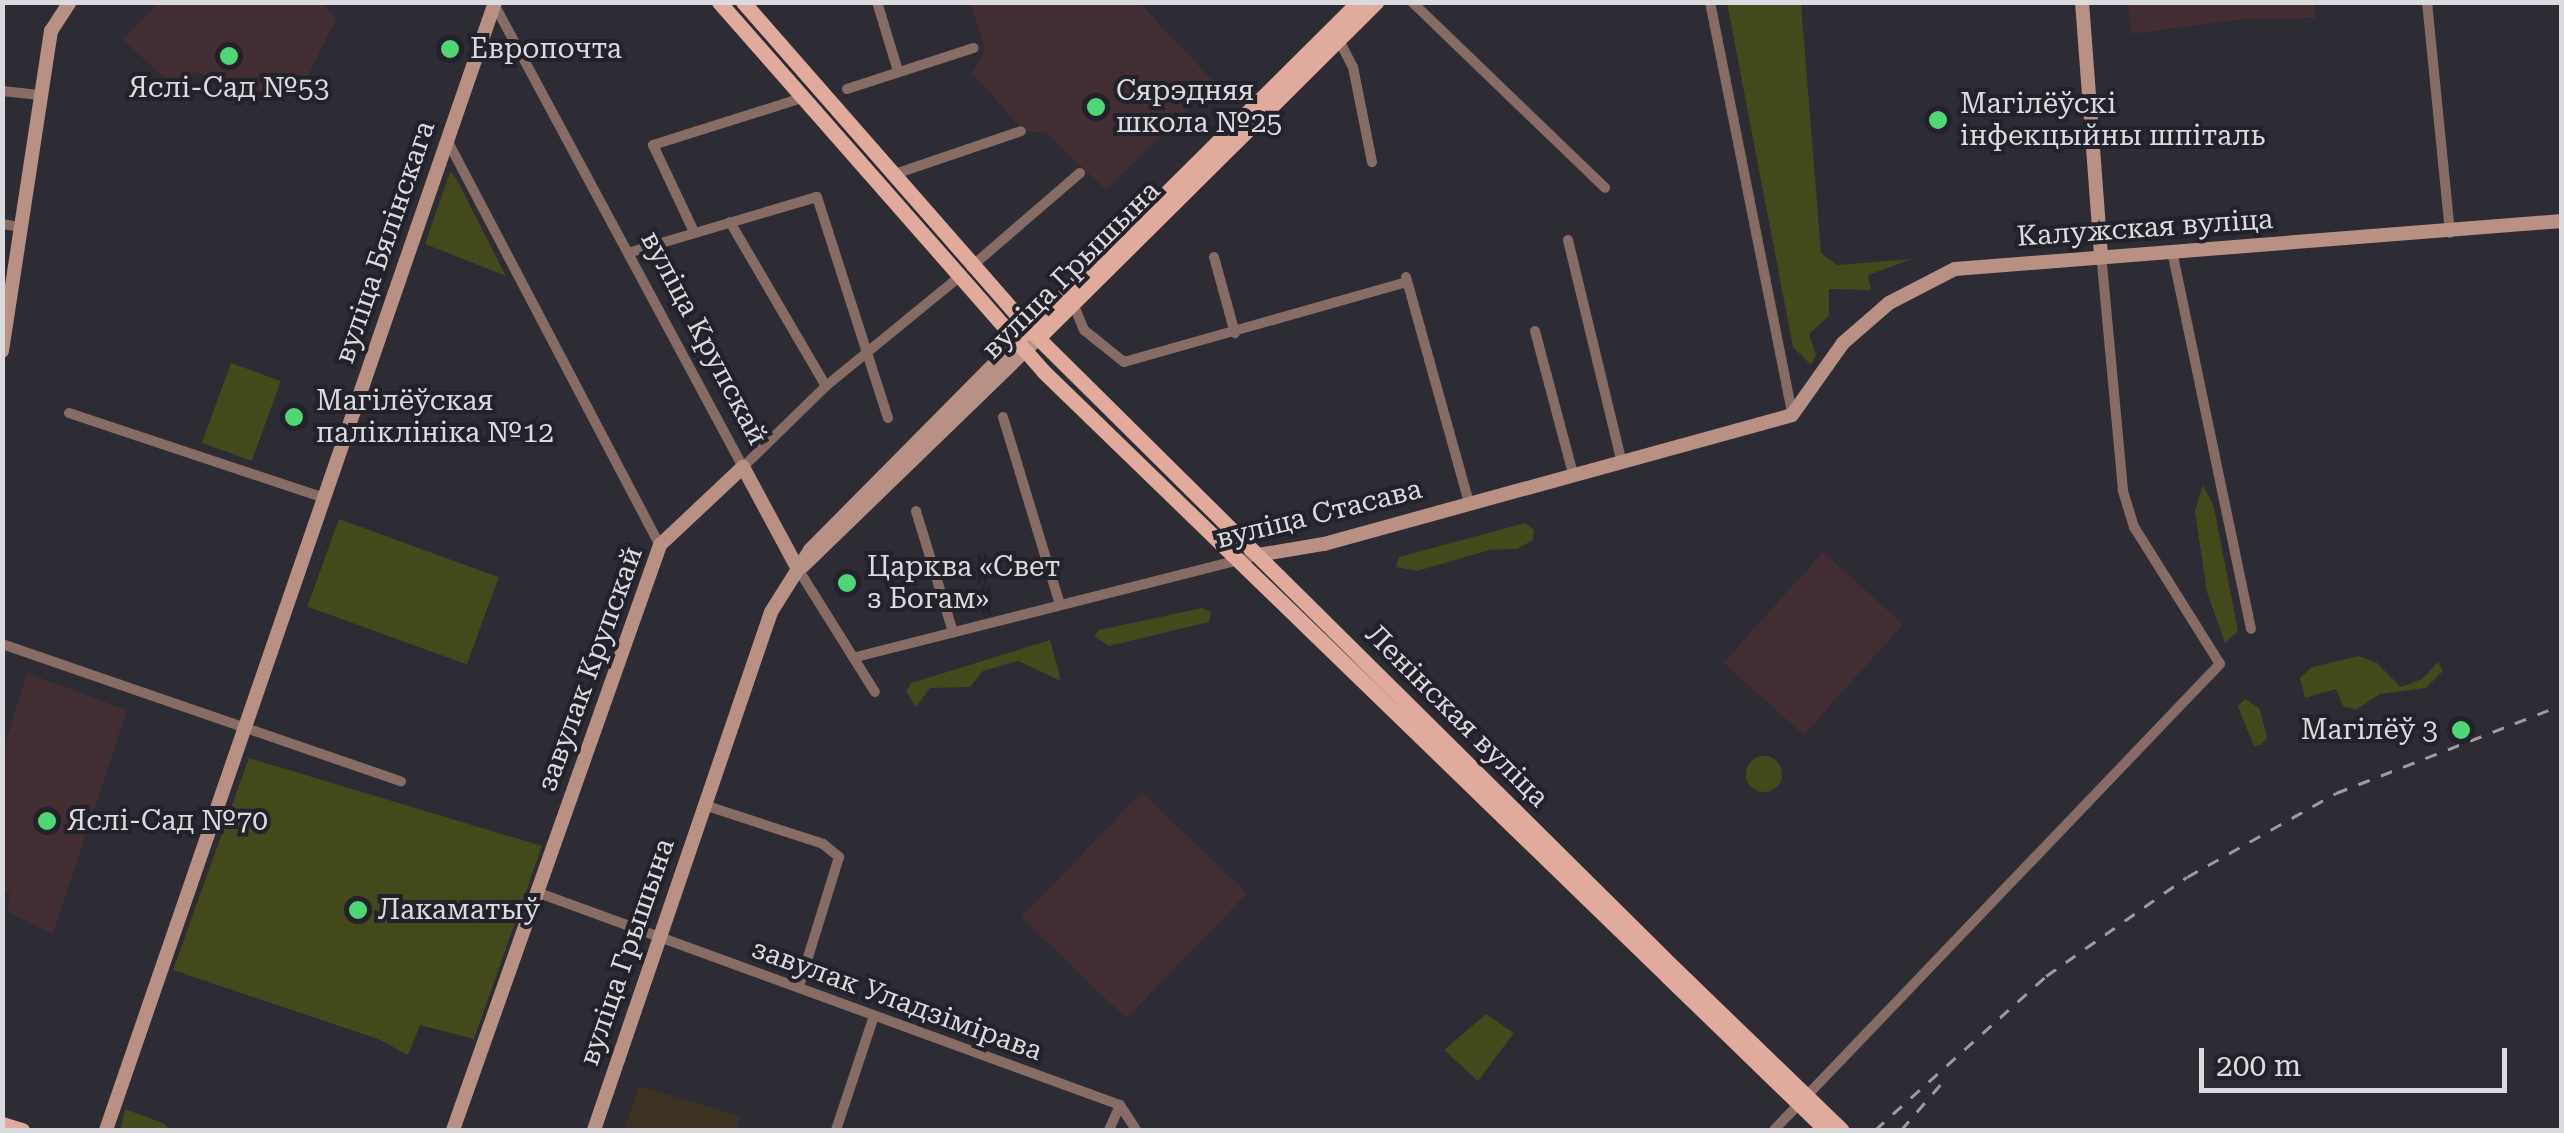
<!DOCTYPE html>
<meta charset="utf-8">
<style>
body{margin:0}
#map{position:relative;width:2564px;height:1133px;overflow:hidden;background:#2d2b33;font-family:"Roboto Serif",serif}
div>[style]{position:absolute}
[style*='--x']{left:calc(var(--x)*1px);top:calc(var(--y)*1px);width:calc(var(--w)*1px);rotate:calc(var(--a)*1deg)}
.commercial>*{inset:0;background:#3d3222}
.education>*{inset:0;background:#412d32;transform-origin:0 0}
.green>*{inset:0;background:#43491a;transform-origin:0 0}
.round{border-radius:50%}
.street>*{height:10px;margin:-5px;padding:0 5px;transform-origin:5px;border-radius:5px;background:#866c65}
.secondary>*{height:14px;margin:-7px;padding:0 7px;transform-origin:7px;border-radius:7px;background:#b99084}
.primary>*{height:15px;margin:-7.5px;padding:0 7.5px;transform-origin:7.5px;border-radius:7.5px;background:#e0ab9c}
.rail>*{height:2.5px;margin-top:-1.25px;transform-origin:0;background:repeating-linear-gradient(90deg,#9c9ba1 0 12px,transparent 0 24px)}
.primary-bridge>*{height:15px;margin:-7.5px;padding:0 7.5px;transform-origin:7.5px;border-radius:7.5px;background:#e0ab9c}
.dots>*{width:28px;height:28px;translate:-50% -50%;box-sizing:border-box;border:5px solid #232129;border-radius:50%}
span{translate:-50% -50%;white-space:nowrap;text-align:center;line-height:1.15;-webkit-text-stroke:8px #232129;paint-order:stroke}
.poi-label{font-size:28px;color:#dbdadf}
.left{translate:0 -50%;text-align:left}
.right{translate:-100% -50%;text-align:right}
.street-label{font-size:28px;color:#dbdadf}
.frame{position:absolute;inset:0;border:5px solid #dbdadf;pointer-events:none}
.scale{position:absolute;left:2199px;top:1048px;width:308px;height:45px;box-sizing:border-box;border:5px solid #dbdadf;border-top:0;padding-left:12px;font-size:30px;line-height:35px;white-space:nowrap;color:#dbdadf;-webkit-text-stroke:8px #232129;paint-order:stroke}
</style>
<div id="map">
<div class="commercial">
<i style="clip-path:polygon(639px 1086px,740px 1116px,736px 1130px,624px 1130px)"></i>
</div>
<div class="education">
<i style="clip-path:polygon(158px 2px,323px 3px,336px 19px,299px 94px,258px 94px,195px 72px,177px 89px,123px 40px)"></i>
<i style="clip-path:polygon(971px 3px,1140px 3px,1215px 83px,1106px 190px,1046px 133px,1024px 131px,972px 73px,985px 51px)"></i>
<i style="clip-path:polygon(2128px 3px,2314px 3px,2316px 18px,2245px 19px,2131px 34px)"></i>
<i style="left:1823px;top:552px;width:108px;height:149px;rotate:42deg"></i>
<i style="clip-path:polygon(27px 673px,127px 710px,53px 934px,8px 912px,9px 892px,3px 890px,3px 751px)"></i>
<i style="left:1142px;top:792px;width:146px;height:174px;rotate:44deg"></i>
</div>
<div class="green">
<i style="clip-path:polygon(1727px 3px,1801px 3px,1821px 253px,1837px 265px,1912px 259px,1868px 275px,1871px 290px,1829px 289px,1829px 316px,1809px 334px,1816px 355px,1811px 365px,1793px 347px)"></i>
<i style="clip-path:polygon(450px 172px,456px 178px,506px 276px,425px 244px)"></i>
<i style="left:231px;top:363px;width:53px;height:85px;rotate:20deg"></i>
<i style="clip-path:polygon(2203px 485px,2214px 507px,2238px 631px,2225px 643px,2207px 592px,2195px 511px)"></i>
<i style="left:339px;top:519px;width:170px;height:93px;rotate:20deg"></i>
<i style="clip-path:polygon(1525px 523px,1534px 530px,1533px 540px,1517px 549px,1490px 550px,1417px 571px,1396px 567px,1399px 557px)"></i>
<i style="clip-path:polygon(1202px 608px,1211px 612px,1209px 622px,1109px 646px,1094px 636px,1099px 630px)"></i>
<i style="clip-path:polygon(1050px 640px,1061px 681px,1018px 661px,983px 671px,970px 687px,930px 688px,916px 707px,906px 691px,911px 683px)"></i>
<i style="clip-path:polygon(2359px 656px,2377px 663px,2401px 687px,2422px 679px,2438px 662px,2443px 671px,2426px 688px,2380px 694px,2355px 710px,2343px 706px,2336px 689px,2305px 698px,2300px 678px,2312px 667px)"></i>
<i style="clip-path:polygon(2245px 699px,2260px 709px,2267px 738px,2261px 745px,2254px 746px,2244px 722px,2238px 706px)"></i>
<i class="round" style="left:1746px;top:756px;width:36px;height:36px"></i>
<i style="clip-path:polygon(249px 758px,542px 846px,474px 1039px,420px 1025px,408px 1055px,378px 1039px,173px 970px)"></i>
<i style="clip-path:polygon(1486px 1014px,1514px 1033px,1478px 1081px,1444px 1050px)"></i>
<i style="clip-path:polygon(125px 1109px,163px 1123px,170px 1130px,120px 1130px)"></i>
</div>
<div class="street">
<i style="--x:877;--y:2;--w:69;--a:73.1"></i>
<i style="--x:1412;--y:2;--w:268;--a:43.9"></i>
<i style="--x:1710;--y:2;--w:420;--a:78.7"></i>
<i style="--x:2427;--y:2;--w:232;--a:84.3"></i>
<i style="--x:494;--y:4;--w:526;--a:61.73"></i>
<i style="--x:743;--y:467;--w:116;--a:-44.3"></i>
<i style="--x:826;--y:386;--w:171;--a:-39.3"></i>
<i style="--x:1339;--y:40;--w:30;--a:63"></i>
<i style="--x:1353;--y:67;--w:97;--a:78.7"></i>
<i style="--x:847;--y:89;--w:133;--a:-18"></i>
<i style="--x:2;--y:91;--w:38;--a:6"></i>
<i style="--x:447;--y:140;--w:458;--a:62.3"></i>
<i style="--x:892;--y:175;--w:136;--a:-18.8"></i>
<i style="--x:730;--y:222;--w:190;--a:59.7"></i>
<i style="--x:2;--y:224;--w:18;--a:9"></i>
<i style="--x:694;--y:232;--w:96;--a:-115.2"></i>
<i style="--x:653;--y:145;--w:156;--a:-17.5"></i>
<i style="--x:1568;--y:240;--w:229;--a:76.4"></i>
<i style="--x:2172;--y:251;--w:386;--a:78.2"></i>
<i style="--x:631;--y:252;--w:194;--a:-16.5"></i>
<i style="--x:817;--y:197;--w:232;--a:72.2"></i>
<i style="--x:1214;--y:257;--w:79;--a:74.6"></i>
<i style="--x:971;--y:267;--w:144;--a:-40.8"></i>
<i style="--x:1406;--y:277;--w:234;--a:74.4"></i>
<i style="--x:1073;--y:303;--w:29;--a:68"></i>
<i style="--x:1084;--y:330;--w:51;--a:38.7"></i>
<i style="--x:1124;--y:362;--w:293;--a:-15.8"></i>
<i style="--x:1535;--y:331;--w:148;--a:75.1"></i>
<i style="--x:69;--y:413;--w:267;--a:18.4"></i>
<i style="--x:1003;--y:417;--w:196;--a:73.1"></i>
<i style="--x:916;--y:511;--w:127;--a:73"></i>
<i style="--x:798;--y:569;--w:145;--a:58"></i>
<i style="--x:2;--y:644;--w:422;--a:19"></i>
<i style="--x:856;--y:657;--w:415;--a:-14.2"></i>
<i style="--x:704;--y:805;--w:125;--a:18.1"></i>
<i style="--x:823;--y:844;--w:21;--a:39"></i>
<i style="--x:839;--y:857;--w:135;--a:107.2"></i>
<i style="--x:539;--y:893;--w:618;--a:20.05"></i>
<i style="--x:1120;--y:1105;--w:30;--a:57"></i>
<i style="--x:836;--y:1130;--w:120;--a:-71.6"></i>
<i style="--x:1109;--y:1130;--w:27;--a:-66"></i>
<i style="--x:1774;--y:1130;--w:645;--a:-46.26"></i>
<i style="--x:2220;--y:664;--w:162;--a:-122.1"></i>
<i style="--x:2134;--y:527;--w:39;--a:-107"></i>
<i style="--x:2123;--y:490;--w:237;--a:-95.3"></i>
</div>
<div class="secondary">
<i style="--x:2082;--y:2;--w:253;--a:85.7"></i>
<i style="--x:2;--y:351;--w:324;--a:-81.3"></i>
<i style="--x:51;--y:31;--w:35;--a:-57"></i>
<i style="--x:1258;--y:555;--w:67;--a:-9.5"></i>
<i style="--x:1324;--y:544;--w:485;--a:-15.4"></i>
<i style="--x:1792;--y:415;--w:88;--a:-54.7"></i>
<i style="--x:1843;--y:343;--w:61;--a:-41"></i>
<i style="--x:1889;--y:303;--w:74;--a:-27.3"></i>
<i style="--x:1955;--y:269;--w:609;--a:-4.52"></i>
<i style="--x:803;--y:566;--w:329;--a:-44.1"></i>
<i style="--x:106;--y:1130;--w:1193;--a:-70.97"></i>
<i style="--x:453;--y:1130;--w:621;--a:-70.51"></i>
<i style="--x:660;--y:545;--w:114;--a:-43.2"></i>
<i style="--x:743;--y:467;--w:116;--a:61.7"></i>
<i style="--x:594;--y:1130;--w:547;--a:-71.13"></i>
<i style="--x:771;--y:612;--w:73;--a:-57.8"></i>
<i style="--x:810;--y:550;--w:291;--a:-45.3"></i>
</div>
<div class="primary">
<i style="--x:719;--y:2;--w:491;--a:48.7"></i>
<i style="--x:1043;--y:371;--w:869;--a:44.11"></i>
<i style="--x:743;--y:2;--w:434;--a:48.8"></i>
<i style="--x:1029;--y:329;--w:908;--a:44.73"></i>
<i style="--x:1024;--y:334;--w:471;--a:-44.8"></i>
<i style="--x:1039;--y:337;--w:475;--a:-44.8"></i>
<i style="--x:2;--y:1124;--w:21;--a:17"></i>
</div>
<div class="rail">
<i style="--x:1875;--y:1130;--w:230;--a:-42"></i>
<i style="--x:2046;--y:976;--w:172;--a:-35.1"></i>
<i style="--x:2187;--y:877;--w:171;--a:-29.4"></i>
<i style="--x:2336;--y:793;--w:243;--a:-21.3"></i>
<i style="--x:1901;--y:1130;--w:60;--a:-49.1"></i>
</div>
<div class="primary-bridge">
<i style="--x:1674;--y:968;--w:233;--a:44"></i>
<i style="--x:1667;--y:976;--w:221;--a:44.1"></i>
</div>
<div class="dots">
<i style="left:450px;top:49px;background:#4fd675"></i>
<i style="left:229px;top:56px;background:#4fd675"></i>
<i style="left:1096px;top:107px;background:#4fd675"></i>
<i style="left:1938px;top:120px;background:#4fd675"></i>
<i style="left:294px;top:417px;background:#4fd675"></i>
<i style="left:847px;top:583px;background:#4fd675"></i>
<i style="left:2461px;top:730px;background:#4fd675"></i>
<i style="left:47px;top:821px;background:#4fd675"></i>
<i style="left:358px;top:910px;background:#4fd675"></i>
</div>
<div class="poi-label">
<span class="left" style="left:470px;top:49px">Европочта</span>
<span style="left:229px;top:88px">Яслі-Сад №53</span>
<span class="left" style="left:1116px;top:107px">Сярэдняя<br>школа №25</span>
<span class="left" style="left:1960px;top:120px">Магілёўскі<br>інфекцыйны шпіталь</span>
<span class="left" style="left:316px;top:417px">Магілёўская<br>паліклініка №12</span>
<span class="left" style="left:867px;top:583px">Царква «Свет<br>з Богам»</span>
<span class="right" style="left:2438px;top:730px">Магілёў 3</span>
<span class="left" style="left:67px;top:821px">Яслі-Сад №70</span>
<span class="left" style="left:378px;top:910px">Лакаматыў</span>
</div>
<div class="street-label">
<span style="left:2145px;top:228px;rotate:-4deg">Калужская вуліца</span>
<span style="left:385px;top:242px;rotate:-71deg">вуліца Бялінскага</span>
<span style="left:1071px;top:270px;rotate:-45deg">вуліца Грышына</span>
<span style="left:704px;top:338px;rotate:62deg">вуліца Крупскай</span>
<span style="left:1319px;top:514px;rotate:-14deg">вуліца Стасава</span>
<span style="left:590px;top:669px;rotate:-70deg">завулак Крупскай</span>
<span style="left:1457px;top:716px;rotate:45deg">Ленінская вуліца</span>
<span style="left:627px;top:952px;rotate:-71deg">вуліца Грышына</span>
<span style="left:897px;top:1000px;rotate:20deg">завулак Уладзімірава</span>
</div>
<div class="frame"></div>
<div class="scale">200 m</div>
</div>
